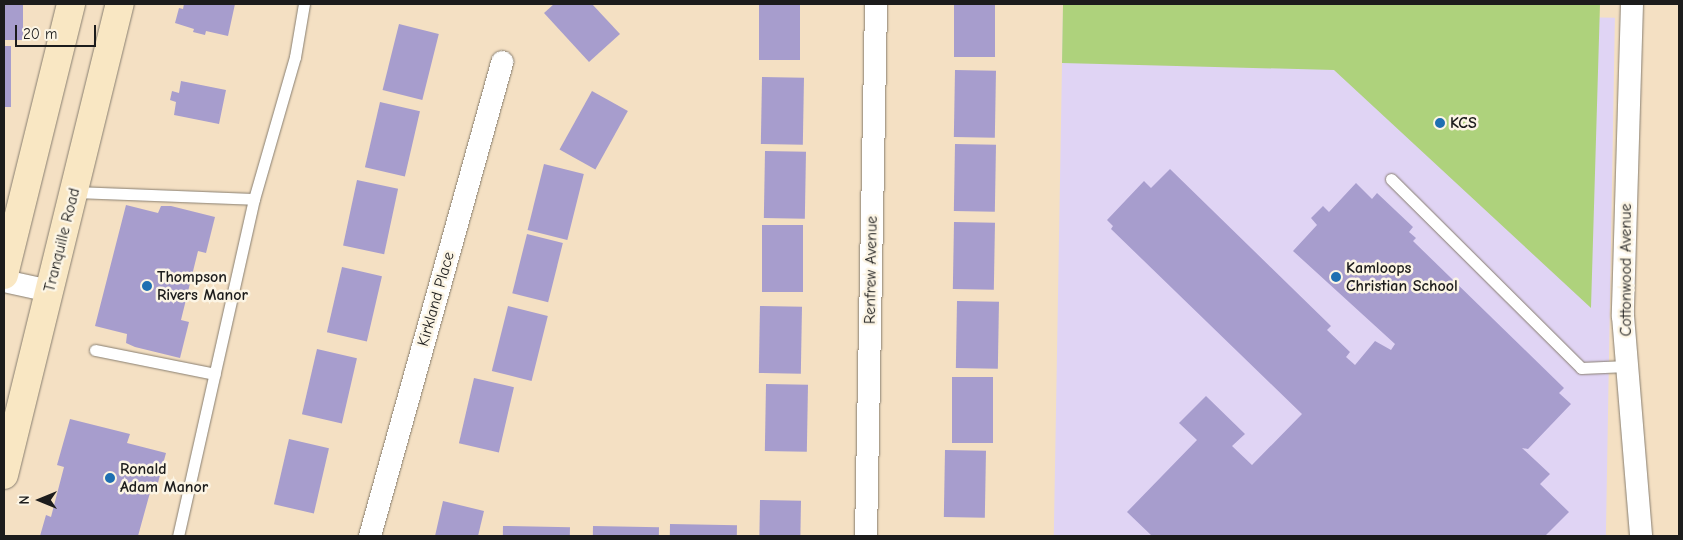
<!DOCTYPE html>
<style>
body{margin:0}
#map{position:relative;width:1683px;height:540px;overflow:hidden;background:#f4e0c3;font-family:"Comic Neue",sans-serif}
div>[style]{position:absolute}
[style*='--x']{left:calc(var(--x)*1px);top:calc(var(--y)*1px);width:calc(var(--w)*1px);rotate:calc(var(--a)*1deg)}
.built>*{inset:0;background:#e0d4f4;transform-origin:0 0}
.green>*{inset:0;background:#aed27c}
.building>*{inset:0;background:#a79dcd;transform-origin:0 0}
.roads{filter:drop-shadow(0 0 1px #887e70) drop-shadow(0 0 1px #887e70)}
.service>*{height:11px;margin:-5.5px;padding:0 5.5px;transform-origin:5.5px;border-radius:5.5px;background:#fff}
.minor>*{height:22px;margin:-11px;padding:0 11px;transform-origin:11px;border-radius:11px;background:#fff}
.secondary>*{height:28px;margin:-14px;padding:0 14px;transform-origin:14px;border-radius:14px;background:#f9e7c3}
.dots>*{width:14px;height:14px;translate:-50% -50%;box-sizing:border-box;border:2px solid #fcf5e5;border-radius:50%}
span{translate:-50% -50%;white-space:nowrap;text-align:center;line-height:1.15;-webkit-text-stroke:5px #fcf5e5;paint-order:stroke}
.poi-label{font-size:16px;color:#1c1c1c;font-weight:700}
.left{translate:0 -50%;text-align:left}
.street-label{font-size:16px;color:#1c1c1c}
.frame{position:absolute;inset:0;border:5px solid #1c1c1c;pointer-events:none}
.north{position:absolute;left:15px;top:475px;width:50px;height:50px;-webkit-text-stroke:4px #fcf5e5;paint-order:stroke;rotate:270deg;font-size:14px;font-weight:700;line-height:20px;text-align:center;color:#1c1c1c}
.north::after{content:'';display:block;margin:auto;width:18px;height:22px;background:#1c1c1c;clip-path:polygon(50% 0,100% 100%,50% 72%,0 100%)}
.scale{position:absolute;left:15px;top:25px;width:81px;height:22px;box-sizing:border-box;border:2px solid #1c1c1c;border-top:0;padding-left:6px;font-size:15px;line-height:18px;white-space:nowrap;color:#1c1c1c;-webkit-text-stroke:4px #fcf5e5;paint-order:stroke}
</style>
<div id="map">
<div class="built">
<i style="left:1063px;top:8px;width:552px;height:528px;rotate:1deg"></i>
</div>
<div class="green">
<i style="clip-path:polygon(1063px 4px,1600px 4px,1591px 308px,1334px 70px,1062px 63px)"></i>
</div>
<div class="building">
<i style="left:4px;top:4px;width:19px;height:36px"></i>
<i style="clip-path:polygon(184px 4px,235px 4px,228px 36px,206px 31px,205px 35px,193px 32px,194px 29px,175px 23px,179px 8px,183px 9px)"></i>
<i style="clip-path:polygon(554px 4px,592px 4px,620px 34px,589px 62px,544px 13px)"></i>
<i style="left:759px;top:4px;width:41px;height:56px"></i>
<i style="left:954px;top:4px;width:41px;height:53px"></i>
<i style="left:399px;top:24px;width:41px;height:68px;rotate:14deg"></i>
<i style="left:4px;top:46px;width:7px;height:61px"></i>
<i style="left:955px;top:70px;width:41px;height:67px;rotate:1deg"></i>
<i style="left:762px;top:77px;width:42px;height:67px;rotate:1deg"></i>
<i style="clip-path:polygon(181px 81px,226px 90px,219px 124px,174px 115px,176px 102px,170px 100px,172px 91px,179px 93px)"></i>
<i style="left:592px;top:91px;width:41px;height:67px;rotate:29deg"></i>
<i style="left:380px;top:102px;width:41px;height:67px;rotate:13deg"></i>
<i style="left:955px;top:144px;width:41px;height:67px;rotate:1deg"></i>
<i style="left:765px;top:151px;width:41px;height:67px;rotate:1deg"></i>
<i style="left:544px;top:164px;width:41px;height:68px;rotate:14deg"></i>
<i style="clip-path:polygon(1170px 169px,1331px 326px,1327px 330px,1350px 352px,1346px 357px,1355px 365px,1375px 341px,1391px 350px,1395px 344px,1293px 251px,1317px 225px,1311px 218px,1323px 206px,1329px 212px,1356px 183px,1372px 199px,1377px 193px,1413px 227px,1409px 232px,1416px 238px,1413px 241px,1564px 388px,1559px 393px,1571px 404px,1528px 449px,1522px 448px,1550px 474px,1540px 484px,1569px 512px,1545px 536px,1152px 536px,1127px 512px,1197px 440px,1179px 423px,1206px 396px,1245px 434px,1232px 446px,1252px 465px,1302px 414px,1111px 229px,1113px 226px,1107px 220px,1144px 181px,1151px 188px)"></i>
<i style="left:357px;top:180px;width:42px;height:67px;rotate:12deg"></i>
<i style="clip-path:polygon(126px 205px,158px 213px,161px 206px,171px 206px,215px 217px,206px 253px,198px 251px,181px 320px,189px 322px,180px 358px,135px 347px,126px 343px,127px 334px,95px 326px)"></i>
<i style="left:954px;top:222px;width:41px;height:67px;rotate:1deg"></i>
<i style="left:762px;top:225px;width:41px;height:67px"></i>
<i style="left:527px;top:234px;width:37px;height:61px;rotate:14deg"></i>
<i style="left:342px;top:267px;width:41px;height:67px;rotate:13deg"></i>
<i style="left:957px;top:301px;width:42px;height:67px;rotate:1deg"></i>
<i style="left:508px;top:306px;width:41px;height:67px;rotate:14deg"></i>
<i style="left:760px;top:306px;width:42px;height:67px;rotate:1deg"></i>
<i style="left:317px;top:349px;width:41px;height:67px;rotate:13deg"></i>
<i style="left:952px;top:377px;width:41px;height:66px"></i>
<i style="left:474px;top:378px;width:41px;height:67px;rotate:13deg"></i>
<i style="left:766px;top:384px;width:42px;height:67px;rotate:1deg"></i>
<i style="clip-path:polygon(70px 419px,130px 434px,127px 443px,166px 453px,156px 490px,151px 489px,138px 536px,40px 536px,46px 515px,51px 517px,64px 467px,57px 465px)"></i>
<i style="left:289px;top:439px;width:41px;height:67px;rotate:13deg"></i>
<i style="left:945px;top:450px;width:41px;height:67px;rotate:1deg"></i>
<i style="left:760px;top:500px;width:41px;height:36px;rotate:1deg"></i>
<i style="clip-path:polygon(443px 501px,484px 511px,478px 536px,435px 536px)"></i>
<i style="left:670px;top:524px;width:67px;height:12px;rotate:1deg"></i>
<i style="left:503px;top:526px;width:67px;height:10px;rotate:1deg"></i>
<i style="left:593px;top:526px;width:66px;height:10px;rotate:1deg"></i>
</div>
<div class="roads">
<div class="service">
<i style="--x:1391;--y:179;--w:268;--a:44.8"></i>
<i style="--x:1581;--y:368;--w:46;--a:-2.5"></i>
<i style="--x:74;--y:192;--w:180;--a:2.2"></i>
<i style="--x:254;--y:199;--w:345;--a:102.7"></i>
<i style="--x:254;--y:199;--w:148;--a:-73.9"></i>
<i style="--x:295;--y:57;--w:54;--a:-80.4"></i>
<i style="--x:95;--y:350;--w:122;--a:11.3"></i>
</div>
<div class="minor">
<i style="--x:1632;--y:4;--w:312;--a:91.7"></i>
<i style="--x:1623;--y:316;--w:221;--a:85.3"></i>
<i style="--x:4;--y:281;--w:47;--a:12.3"></i>
<i style="--x:370;--y:536;--w:492;--a:-74.4"></i>
<i style="--x:866;--y:536;--w:532;--a:-88.92"></i>
</div>
<div class="secondary">
<i style="--x:4;--y:275;--w:279;--a:-76.1"></i>
<i style="--x:4;--y:475;--w:485;--a:-76.2"></i>
</div>
</div>
<div class="dots">
<i style="left:1440px;top:123px;background:#1f6fb2"></i>
<i style="left:1336px;top:277px;background:#1f6fb2"></i>
<i style="left:147px;top:286px;background:#1f6fb2"></i>
<i style="left:110px;top:478px;background:#1f6fb2"></i>
</div>
<div class="poi-label">
<span class="left" style="left:1450px;top:123px">KCS</span>
<span class="left" style="left:1346px;top:277px">Kamloops<br>Christian School</span>
<span class="left" style="left:157px;top:286px">Thompson<br>Rivers Manor</span>
<span class="left" style="left:120px;top:478px">Ronald<br>Adam Manor</span>
</div>
<div class="street-label">
<span style="left:62px;top:240px;rotate:-76deg">Tranquille Road</span>
<span style="left:871px;top:270px;rotate:-89deg">Renfrew Avenue</span>
<span style="left:1626px;top:270px;rotate:-90deg">Cottonwood Avenue</span>
<span style="left:436px;top:299px;rotate:-74deg">Kirkland Place</span>
</div>
<div class="frame"></div>
<div class="north">N</div>
<div class="scale">20 m</div>
</div>
